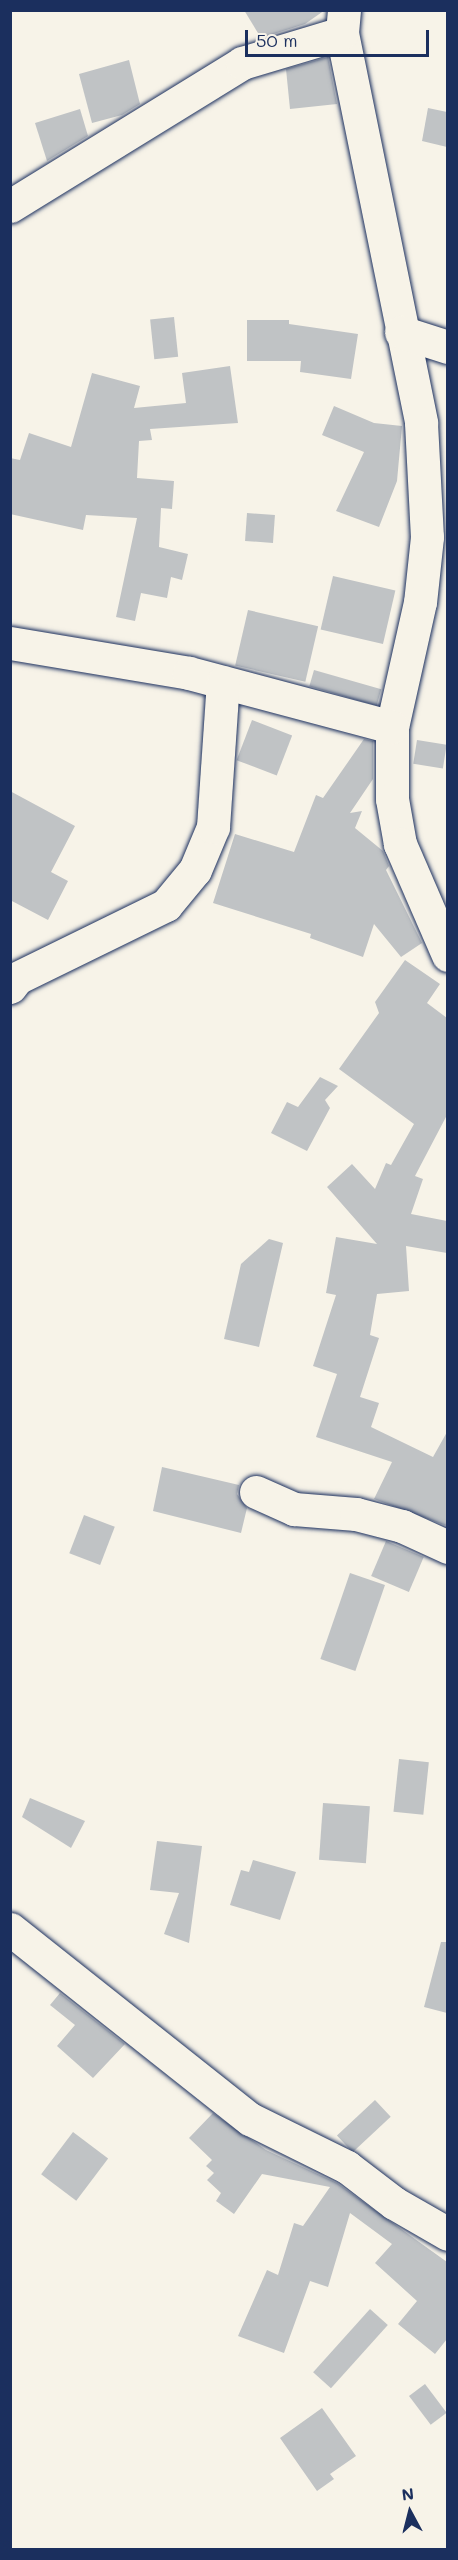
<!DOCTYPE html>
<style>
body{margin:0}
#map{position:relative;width:458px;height:2560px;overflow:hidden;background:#f7f3e8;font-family:Mali,sans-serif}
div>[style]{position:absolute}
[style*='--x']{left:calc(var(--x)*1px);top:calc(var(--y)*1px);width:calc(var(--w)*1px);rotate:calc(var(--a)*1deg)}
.building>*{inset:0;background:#c0c3c5;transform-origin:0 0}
.roads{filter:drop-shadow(0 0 2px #1b2f5e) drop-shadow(0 0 2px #1b2f5e)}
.minor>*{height:33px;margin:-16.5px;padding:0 16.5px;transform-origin:16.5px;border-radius:16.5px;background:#f7f3e8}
span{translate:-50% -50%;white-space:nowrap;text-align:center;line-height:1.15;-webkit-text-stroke:4.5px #f7f3e8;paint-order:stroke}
.frame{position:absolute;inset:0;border:12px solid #1b2f5e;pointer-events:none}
.north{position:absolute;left:380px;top:2482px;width:60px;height:60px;-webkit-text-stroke:4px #f7f3e8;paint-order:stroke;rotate:353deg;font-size:16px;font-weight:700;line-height:24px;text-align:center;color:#1b2f5e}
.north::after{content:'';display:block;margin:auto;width:21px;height:27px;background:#1b2f5e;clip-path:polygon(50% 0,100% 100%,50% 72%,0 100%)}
.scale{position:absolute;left:245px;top:30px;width:184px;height:27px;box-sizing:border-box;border:3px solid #1b2f5e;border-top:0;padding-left:8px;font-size:18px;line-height:21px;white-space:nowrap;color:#1b2f5e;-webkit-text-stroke:4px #f7f3e8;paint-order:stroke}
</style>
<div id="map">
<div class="building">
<i style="clip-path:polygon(244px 10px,325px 10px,305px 24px,261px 38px)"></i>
<i style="clip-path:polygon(328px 57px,337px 104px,290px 109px,286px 69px)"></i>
<i style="clip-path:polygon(129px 60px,140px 104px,122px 115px,92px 123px,79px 74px)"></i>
<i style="clip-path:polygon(428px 108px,447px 112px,447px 147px,422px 141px)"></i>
<i style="clip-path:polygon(80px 109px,88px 136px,47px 161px,35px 123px)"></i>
<i style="left:174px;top:317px;width:40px;height:24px;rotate:84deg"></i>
<i style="clip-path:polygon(247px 320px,289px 320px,289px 324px,358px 334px,351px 379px,300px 372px,301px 361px,247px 361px)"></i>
<i style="clip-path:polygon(230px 366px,238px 423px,150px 429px,152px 440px,139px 441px,137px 478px,174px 481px,172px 509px,161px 508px,159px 547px,188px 554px,182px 580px,171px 577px,167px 598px,141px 593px,135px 621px,116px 617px,137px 518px,86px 515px,83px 530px,10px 514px,10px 458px,20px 460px,29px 433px,71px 447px,92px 373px,140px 386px,134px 408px,186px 403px,182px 373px)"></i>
<i style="clip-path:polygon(334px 406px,374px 423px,402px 426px,397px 481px,379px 527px,336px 511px,364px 452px,322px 435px)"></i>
<i style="left:247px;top:513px;width:28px;height:28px;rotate:4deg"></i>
<i style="left:333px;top:576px;width:64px;height:55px;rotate:13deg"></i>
<i style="left:248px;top:610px;width:72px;height:57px;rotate:13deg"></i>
<i style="left:314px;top:670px;width:70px;height:17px;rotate:16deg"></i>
<i style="left:252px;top:720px;width:43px;height:43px;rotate:21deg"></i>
<i style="clip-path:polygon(364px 739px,373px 741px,373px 779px,350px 813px,362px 811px,355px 828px,383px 851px,389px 866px,386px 870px,422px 943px,401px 957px,374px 924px,363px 957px,310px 938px,311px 934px,213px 903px,235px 834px,294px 852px,316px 795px,323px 798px)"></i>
<i style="left:417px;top:740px;width:30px;height:24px;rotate:9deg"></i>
<i style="clip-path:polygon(10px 791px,75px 826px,51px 872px,68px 881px,48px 920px,10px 900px)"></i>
<i style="clip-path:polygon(405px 960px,440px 984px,427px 1003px,447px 1018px,447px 1115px,415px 1176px,423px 1179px,411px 1214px,447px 1221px,447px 1253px,406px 1246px,409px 1291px,377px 1294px,370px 1335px,379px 1338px,360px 1397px,379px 1403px,371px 1427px,433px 1457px,447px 1432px,447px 1526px,374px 1499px,392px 1462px,316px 1437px,337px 1374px,313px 1366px,336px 1295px,326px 1293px,336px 1237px,377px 1244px,327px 1187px,352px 1164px,375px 1189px,386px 1163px,391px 1165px,414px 1124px,339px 1069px,379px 1013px,375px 1002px)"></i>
<i style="clip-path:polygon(320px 1077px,338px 1086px,325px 1100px,330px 1108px,307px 1151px,271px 1133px,287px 1102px,298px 1107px)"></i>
<i style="clip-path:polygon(269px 1239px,283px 1243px,259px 1347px,224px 1339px,241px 1264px)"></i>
<i style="clip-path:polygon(162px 1467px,239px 1485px,237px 1494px,247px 1508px,241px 1533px,153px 1511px)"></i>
<i style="left:84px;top:1515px;width:33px;height:41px;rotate:21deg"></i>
<i style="left:386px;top:1541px;width:41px;height:38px;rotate:23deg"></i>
<i style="left:350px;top:1573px;width:37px;height:91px;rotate:19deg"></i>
<i style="left:399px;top:1759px;width:30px;height:53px;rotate:6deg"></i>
<i style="clip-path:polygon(30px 1798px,85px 1821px,71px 1848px,22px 1817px)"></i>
<i style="left:323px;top:1803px;width:47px;height:57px;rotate:4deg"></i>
<i style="clip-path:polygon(157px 1841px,202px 1846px,189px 1943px,164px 1934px,179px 1893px,150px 1890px)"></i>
<i style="clip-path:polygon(253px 1860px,296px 1872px,280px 1920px,230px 1905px,241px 1870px,249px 1872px)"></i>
<i style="clip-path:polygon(441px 1942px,447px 1942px,447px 2013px,424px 2007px)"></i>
<i style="clip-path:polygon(60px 1993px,125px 2044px,93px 2078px,57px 2046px,75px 2025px,50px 2005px)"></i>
<i style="left:375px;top:2100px;width:23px;height:52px;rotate:47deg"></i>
<i style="clip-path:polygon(213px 2113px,266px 2150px,337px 2183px,447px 2262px,447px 2339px,435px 2354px,398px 2324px,417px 2301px,375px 2263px,392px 2244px,350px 2213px,328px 2287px,310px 2281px,284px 2353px,238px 2336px,267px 2270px,278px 2275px,294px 2223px,303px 2226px,330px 2187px,262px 2174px,234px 2214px,216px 2201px,221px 2193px,207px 2180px,214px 2173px,206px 2166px,212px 2160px,189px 2138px)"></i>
<i style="left:73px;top:2132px;width:44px;height:53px;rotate:37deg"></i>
<i style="left:370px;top:2309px;width:24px;height:85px;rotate:42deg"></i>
<i style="left:425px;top:2384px;width:36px;height:20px;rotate:53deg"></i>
<i style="clip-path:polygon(322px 2408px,356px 2456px,330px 2474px,334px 2479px,317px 2491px,280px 2438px)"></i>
</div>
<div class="roads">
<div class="minor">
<i style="--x:344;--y:10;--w:23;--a:95"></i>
<i style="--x:342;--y:33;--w:398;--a:78.5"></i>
<i style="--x:421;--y:423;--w:114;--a:87"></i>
<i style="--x:427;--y:537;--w:65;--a:96.1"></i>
<i style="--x:420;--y:602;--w:128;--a:102.6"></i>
<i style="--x:392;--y:727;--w:72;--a:90"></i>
<i style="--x:392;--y:799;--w:46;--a:79.9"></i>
<i style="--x:400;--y:844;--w:121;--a:66.6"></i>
<i style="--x:10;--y:206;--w:273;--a:-31.6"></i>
<i style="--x:242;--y:63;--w:104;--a:-16.7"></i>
<i style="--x:401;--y:332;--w:49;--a:17.7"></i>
<i style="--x:10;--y:643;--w:181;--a:9.5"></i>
<i style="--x:189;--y:673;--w:210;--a:14.9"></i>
<i style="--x:10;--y:987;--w:11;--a:-52"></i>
<i style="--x:17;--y:978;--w:166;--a:-26.1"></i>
<i style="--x:166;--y:905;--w:45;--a:-50.4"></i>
<i style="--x:195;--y:870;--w:47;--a:-67.3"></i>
<i style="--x:213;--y:827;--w:145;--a:-86.1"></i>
<i style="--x:256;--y:1492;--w:42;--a:24.1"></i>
<i style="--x:294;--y:1509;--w:62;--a:4.6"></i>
<i style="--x:356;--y:1514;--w:48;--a:14.6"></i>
<i style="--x:402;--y:1526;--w:51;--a:24.5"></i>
<i style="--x:10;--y:1929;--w:306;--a:38.4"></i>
<i style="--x:250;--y:2119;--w:108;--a:26.3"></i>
<i style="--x:347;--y:2167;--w:59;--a:37.5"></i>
<i style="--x:394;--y:2203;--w:62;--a:29.9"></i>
</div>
</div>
<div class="frame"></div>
<div class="north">N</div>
<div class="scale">50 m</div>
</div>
